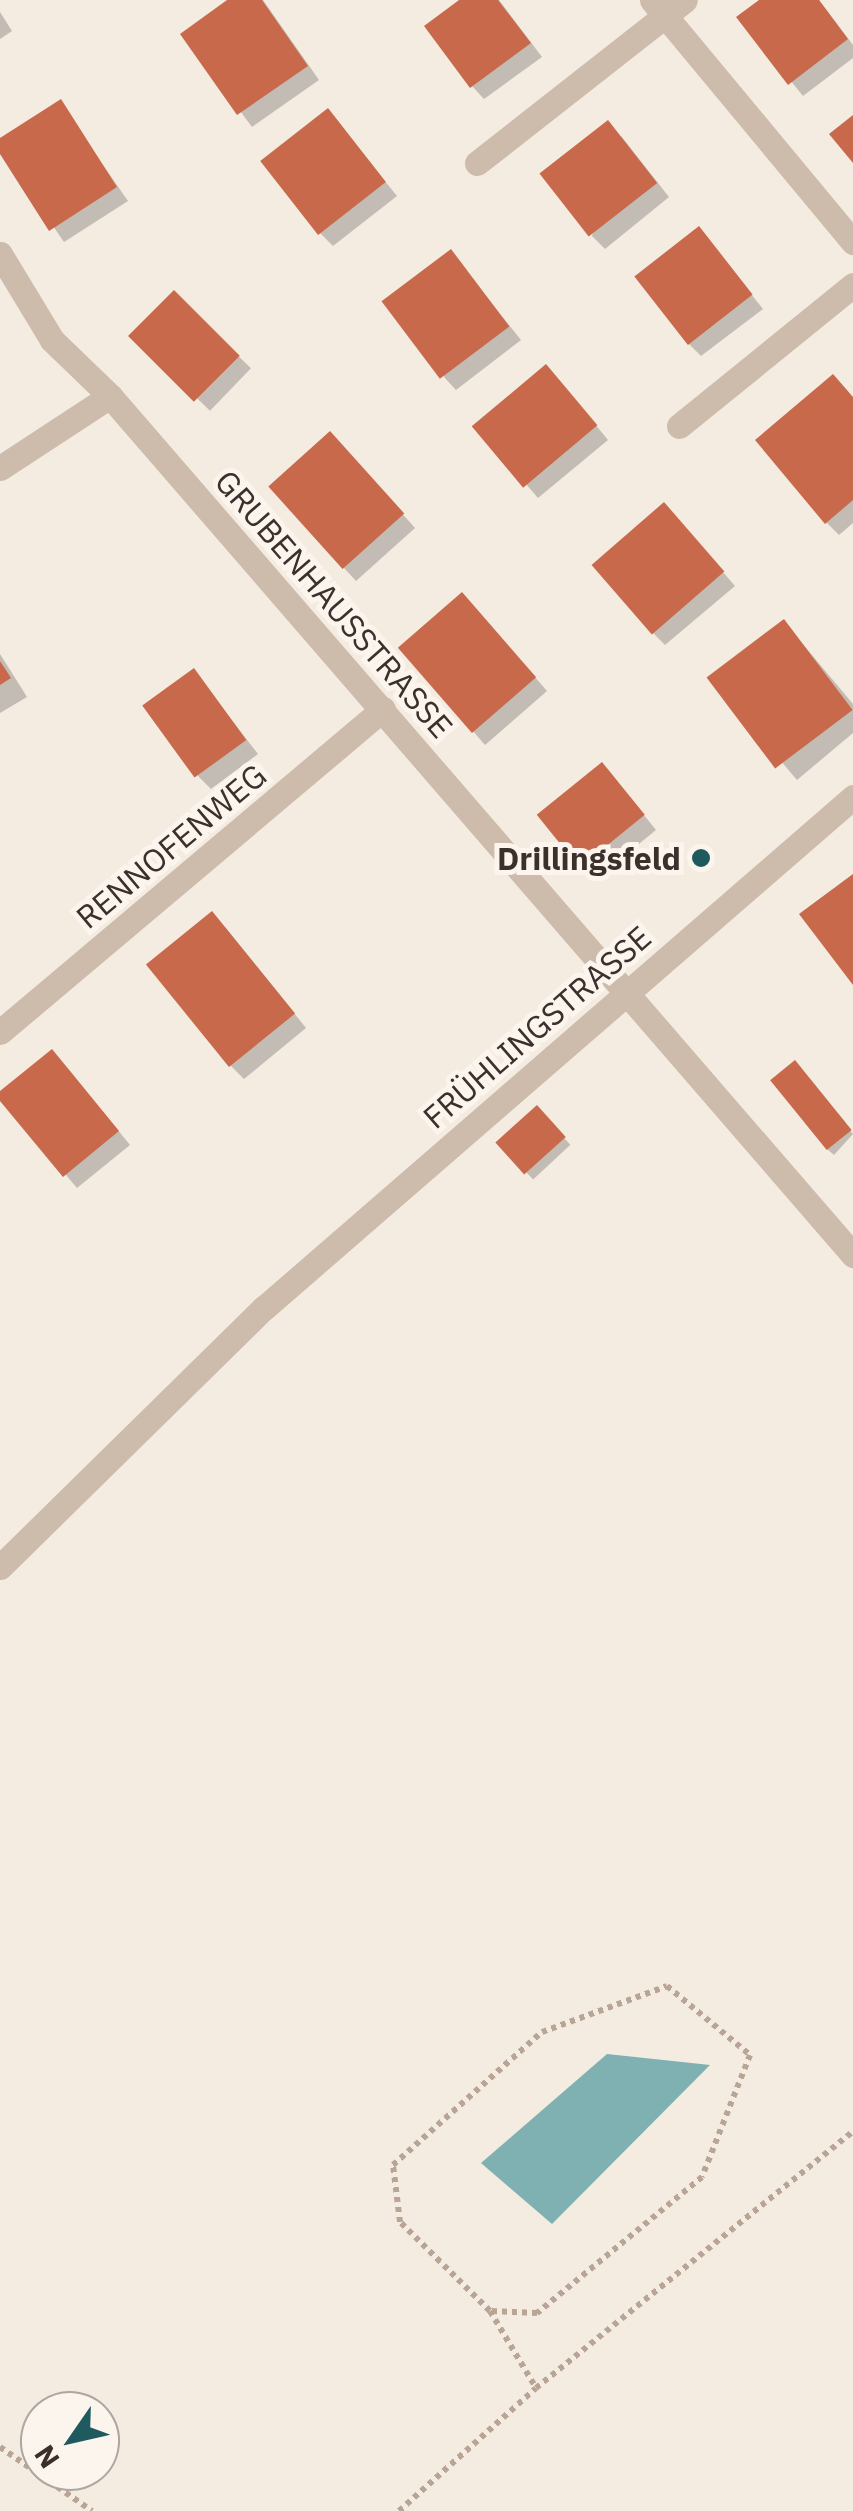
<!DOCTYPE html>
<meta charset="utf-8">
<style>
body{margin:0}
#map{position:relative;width:853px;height:2511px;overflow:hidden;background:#f4ebe1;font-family:"IBM Plex Sans",sans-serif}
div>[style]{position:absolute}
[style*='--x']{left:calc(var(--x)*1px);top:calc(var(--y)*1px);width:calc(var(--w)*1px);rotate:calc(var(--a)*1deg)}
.water>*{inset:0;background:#7fb0b2}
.shadow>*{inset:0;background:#0003;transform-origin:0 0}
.building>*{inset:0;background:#c8694b;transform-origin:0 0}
.path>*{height:6px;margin-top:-3px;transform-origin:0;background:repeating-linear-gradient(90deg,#b9a596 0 5px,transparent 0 10px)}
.minor>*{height:25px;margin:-12.5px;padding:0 12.5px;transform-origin:12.5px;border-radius:12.5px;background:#cdbbac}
.dots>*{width:28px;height:28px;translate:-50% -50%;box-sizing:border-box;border:5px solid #fbf5ee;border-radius:50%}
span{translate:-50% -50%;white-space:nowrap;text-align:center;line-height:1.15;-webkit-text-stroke:10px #fbf5ee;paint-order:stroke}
.street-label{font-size:32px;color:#3b302b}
.poi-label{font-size:32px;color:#3b302b;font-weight:700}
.right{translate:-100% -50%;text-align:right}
.north{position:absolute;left:20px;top:2391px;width:100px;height:100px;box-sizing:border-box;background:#fbf5ee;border:2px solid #aea6a0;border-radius:50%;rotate:236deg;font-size:28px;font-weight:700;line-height:40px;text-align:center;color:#3b302b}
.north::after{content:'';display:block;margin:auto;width:35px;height:45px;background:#1f5a5e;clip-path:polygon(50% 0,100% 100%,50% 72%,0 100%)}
</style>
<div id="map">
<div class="water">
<i style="clip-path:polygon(607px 2054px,710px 2065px,552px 2224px,481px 2163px)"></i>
</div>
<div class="shadow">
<i style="clip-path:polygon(232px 0,263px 0,319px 80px,252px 127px,183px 34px)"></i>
<i style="clip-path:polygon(463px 0,499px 0,542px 57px,484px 99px,472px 86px)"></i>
<i style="clip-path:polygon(763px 0,819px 0,853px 45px,853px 58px,803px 96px,740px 18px)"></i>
<i style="clip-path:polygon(0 12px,12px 31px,0 39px)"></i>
<i style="clip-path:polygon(60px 103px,128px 201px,64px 242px,0 149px,0 141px)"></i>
<i style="clip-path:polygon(328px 111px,397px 196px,333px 246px,320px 233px)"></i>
<i style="clip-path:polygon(621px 136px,669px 197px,605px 249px,592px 236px)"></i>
<i style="clip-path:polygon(699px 229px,763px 309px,701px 356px,688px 343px)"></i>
<i style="clip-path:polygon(451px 252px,521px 340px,456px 390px,444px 377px)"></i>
<i style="left:174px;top:294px;width:107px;height:59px;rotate:44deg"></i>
<i style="clip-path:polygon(559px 380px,608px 440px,538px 498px,476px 426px)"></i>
<i style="clip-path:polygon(853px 399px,853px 523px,839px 535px,826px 522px)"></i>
<i style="clip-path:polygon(343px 447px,415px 528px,356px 581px,344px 568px)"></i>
<i style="clip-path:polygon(677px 519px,735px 586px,665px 645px,652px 632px)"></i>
<i style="clip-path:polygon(475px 608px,547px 691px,485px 745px,401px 648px)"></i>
<i style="clip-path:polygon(796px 636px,853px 704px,853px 733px,797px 780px,713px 681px)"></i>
<i style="clip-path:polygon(0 654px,27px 697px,0 713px)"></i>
<i style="clip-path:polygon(194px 671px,258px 754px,211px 789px,198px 776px)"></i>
<i style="clip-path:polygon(614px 778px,656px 830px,596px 879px,541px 815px)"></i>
<i style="clip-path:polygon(225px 927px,306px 1028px,244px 1079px,231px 1066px)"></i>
<i style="clip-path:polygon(65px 1065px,130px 1145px,77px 1188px,0 1097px)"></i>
<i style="clip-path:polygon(801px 1069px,853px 1134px,834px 1155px,827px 1149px)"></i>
<i style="left:537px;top:1109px;width:49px;height:51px;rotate:47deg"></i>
</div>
<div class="building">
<i style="clip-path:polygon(227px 0,262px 0,308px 66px,237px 115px,180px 34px)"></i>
<i style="clip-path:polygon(459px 0,498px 0,531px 43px,470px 88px,424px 26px)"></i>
<i style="clip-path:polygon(759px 0,819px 0,848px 39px,788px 85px,736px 17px)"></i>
<i style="clip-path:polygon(61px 99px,117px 187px,49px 231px,0 154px,0 138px)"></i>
<i style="left:328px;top:108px;width:94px;height:86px;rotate:52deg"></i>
<i style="clip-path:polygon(853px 115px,853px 163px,829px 134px)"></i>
<i style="left:608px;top:120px;width:80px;height:87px;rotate:52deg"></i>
<i style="left:699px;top:226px;width:87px;height:82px;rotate:52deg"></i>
<i style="left:451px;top:249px;width:97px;height:87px;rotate:53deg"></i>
<i style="left:174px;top:290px;width:93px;height:65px;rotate:45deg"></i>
<i style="left:546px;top:364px;width:80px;height:97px;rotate:50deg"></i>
<i style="clip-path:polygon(833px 374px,853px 397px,853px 500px,825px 524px,755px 440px)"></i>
<i style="left:330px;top:431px;width:111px;height:83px;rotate:48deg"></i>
<i style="left:664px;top:502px;width:92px;height:96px;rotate:49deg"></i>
<i style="left:462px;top:592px;width:113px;height:85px;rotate:49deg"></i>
<i style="left:784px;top:619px;width:114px;height:97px;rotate:53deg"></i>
<i style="clip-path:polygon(0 661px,11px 678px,0 685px)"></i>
<i style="left:194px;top:668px;width:89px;height:64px;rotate:54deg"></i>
<i style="left:602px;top:762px;width:68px;height:84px;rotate:51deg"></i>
<i style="clip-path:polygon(853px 874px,853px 985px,799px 914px)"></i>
<i style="left:212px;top:911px;width:132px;height:85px;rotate:51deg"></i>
<i style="clip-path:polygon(52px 1049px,119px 1131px,63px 1177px,0 1101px,0 1091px)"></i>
<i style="left:795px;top:1060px;width:90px;height:32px;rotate:51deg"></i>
<i style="left:537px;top:1105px;width:43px;height:56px;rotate:48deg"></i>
</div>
<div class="path">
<i style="--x:490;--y:2311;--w:127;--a:-135.3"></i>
<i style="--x:400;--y:2222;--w:57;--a:-97"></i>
<i style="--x:393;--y:2165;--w:200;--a:-41.8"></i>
<i style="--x:542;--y:2032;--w:133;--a:-20.2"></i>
<i style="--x:667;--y:1986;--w:108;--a:39.7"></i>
<i style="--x:750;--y:2055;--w:131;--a:111.5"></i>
<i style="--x:702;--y:2177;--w:214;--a:140.5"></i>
<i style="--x:537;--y:2313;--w:47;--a:-177.6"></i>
<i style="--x:490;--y:2311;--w:90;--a:59.1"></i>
<i style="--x:0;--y:2447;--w:112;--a:34.8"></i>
<i style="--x:399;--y:2511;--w:184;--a:-41.9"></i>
<i style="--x:536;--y:2388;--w:408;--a:-39"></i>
</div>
<div class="minor">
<i style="--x:652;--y:0;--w:315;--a:50.3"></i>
<i style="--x:477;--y:163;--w:264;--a:-38.1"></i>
<i style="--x:0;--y:254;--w:100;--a:58.8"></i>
<i style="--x:52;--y:340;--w:81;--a:44"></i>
<i style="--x:110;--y:396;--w:1136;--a:49.14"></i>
<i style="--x:679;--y:426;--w:224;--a:-39"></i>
<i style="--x:0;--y:468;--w:131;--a:-33.2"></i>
<i style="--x:0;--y:1032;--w:501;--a:-40.14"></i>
<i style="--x:0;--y:1567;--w:370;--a:-44.5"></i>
<i style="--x:264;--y:1308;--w:780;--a:-40.94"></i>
</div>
<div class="dots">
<i style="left:701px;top:858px;background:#1f5a5e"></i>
</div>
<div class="street-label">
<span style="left:334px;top:604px;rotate:49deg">GRUBENHAUSSTRASSE</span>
<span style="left:171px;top:846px;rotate:-40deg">RENNOFENWEG</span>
<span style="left:537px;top:1027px;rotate:-41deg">FRÜHLINGSTRASSE</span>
</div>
<div class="poi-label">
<span class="right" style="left:681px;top:858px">Drillingsfeld</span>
</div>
<div class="north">N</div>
</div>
